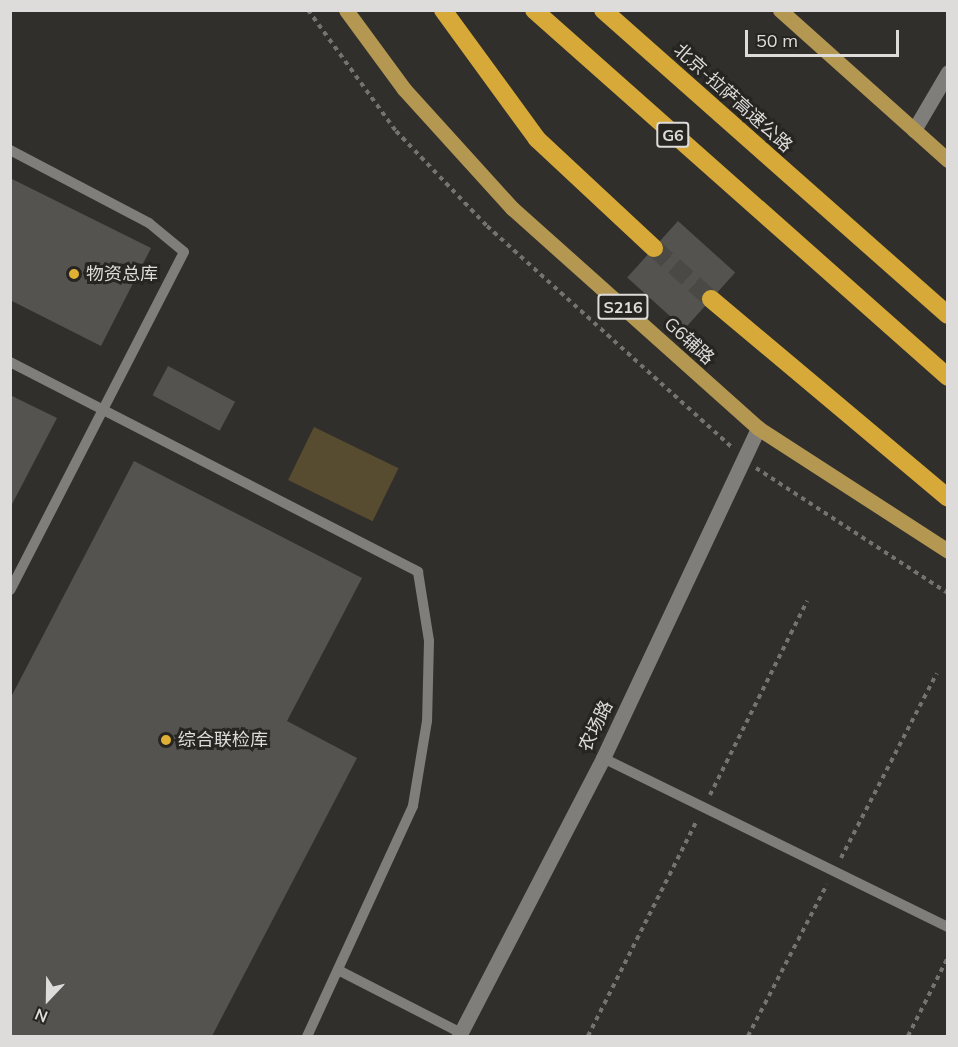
<!DOCTYPE html>
<meta charset="utf-8">
<style>
body{margin:0}
#map{position:relative;width:958px;height:1047px;overflow:hidden;background:#312f2b;font-family:Mulish,"Noto Sans SC",sans-serif}
div>[style]{position:absolute}
[style*='--x']{left:calc(var(--x)*1px);top:calc(var(--y)*1px);width:calc(var(--w)*1px);rotate:calc(var(--a)*1deg)}
.green>*{inset:0;background:#584c30;transform-origin:0 0}
.building>*{inset:0;background:#55534f;transform-origin:0 0}
.highway-tunnel>*{height:18px;margin-top:-9px;transform-origin:0;background:repeating-linear-gradient(90deg,#4b4945 0 18px,transparent 0 27px)}
.path>*{height:4px;margin-top:-2px;transform-origin:0;background:repeating-linear-gradient(90deg,#747370 0 4.5px,transparent 0 9px)}
.lane>*{height:10px;margin:-5px;padding:0 5px;transform-origin:5px;border-radius:5px;background:#807e7a}
.secondary>*{height:15px;margin:-7.5px;padding:0 7.5px;transform-origin:7.5px;border-radius:7.5px;background:#807e7a}
.primary>*{height:15px;margin:-7.5px;padding:0 7.5px;transform-origin:7.5px;border-radius:7.5px;background:#b49852}
.highway>*{height:18px;margin:-9px;padding:0 9px;transform-origin:9px;border-radius:9px;background:#d6a938}
.dots>*{width:16px;height:16px;translate:-50% -50%;box-sizing:border-box;border:3px solid #272522;border-radius:50%}
span{translate:-50% -50%;white-space:nowrap;text-align:center;line-height:1.15;-webkit-text-stroke:6px #272522;paint-order:stroke}
.shield-label span{padding:2px 4px;background:#272522;border:2px solid;border-radius:4px;-webkit-text-stroke-width:0}
.shield-label{font-size:16px;color:#dddcda;font-weight:700}
.street-label{font-size:18px;color:#dddcda}
.poi-label{font-size:18px;color:#dddcda}
.left{translate:0 -50%;text-align:left}
.frame{position:absolute;inset:0;border:12px solid #dddcda;pointer-events:none}
.north{position:absolute;left:18px;top:969px;width:60px;height:60px;-webkit-text-stroke:4px #272522;paint-order:stroke;rotate:202deg;font-size:16px;font-weight:700;line-height:24px;text-align:center;color:#dddcda}
.north::after{content:'';display:block;margin:auto;width:21px;height:27px;background:#dddcda;clip-path:polygon(50% 0,100% 100%,50% 72%,0 100%)}
.scale{position:absolute;left:745px;top:30px;width:154px;height:27px;box-sizing:border-box;border:3px solid #dddcda;border-top:0;padding-left:8px;font-size:18px;line-height:21px;white-space:nowrap;color:#dddcda;-webkit-text-stroke:4px #272522;paint-order:stroke}
</style>
<div id="map">
<div class="green">
<i style="left:314px;top:427px;width:94px;height:59px;rotate:26deg"></i>
</div>
<div class="building">
<i style="clip-path:polygon(10px 178px,151px 248px,101px 346px,10px 300px)"></i>
<i style="left:678px;top:221px;width:77px;height:76px;rotate:42deg"></i>
<i style="left:168px;top:366px;width:76px;height:33px;rotate:28deg"></i>
<i style="clip-path:polygon(10px 395px,57px 418px,10px 508px)"></i>
<i style="clip-path:polygon(134px 461px,362px 578px,287px 721px,357px 758px,212px 1036px,10px 1036px,10px 699px)"></i>
</div>
<div class="highway-tunnel">
<i style="--x:654;--y:248;--w:76;--a:41.8"></i>
</div>
<div class="path">
<i style="--x:308;--y:10;--w:150;--a:54"></i>
<i style="--x:396;--y:131;--w:132;--a:46.2"></i>
<i style="--x:487;--y:226;--w:330;--a:42.1"></i>
<i style="--x:756;--y:468;--w:229;--a:33.1"></i>
<i style="--x:710;--y:795;--w:217;--a:-63.4"></i>
<i style="--x:841;--y:858;--w:208;--a:-62.6"></i>
<i style="--x:588;--y:1036;--w:242;--a:-63.2"></i>
<i style="--x:748;--y:1036;--w:171;--a:-62.5"></i>
<i style="--x:908;--y:1036;--w:89;--a:-63.1"></i>
</div>
<div class="lane">
<i style="--x:10;--y:150;--w:157;--a:27.7"></i>
<i style="--x:149;--y:223;--w:45;--a:39.6"></i>
<i style="--x:184;--y:252;--w:380;--a:117.2"></i>
<i style="--x:10;--y:362;--w:459;--a:27.2"></i>
<i style="--x:418;--y:572;--w:70;--a:80.9"></i>
<i style="--x:429;--y:641;--w:80;--a:91.4"></i>
<i style="--x:427;--y:721;--w:86;--a:99.4"></i>
<i style="--x:413;--y:806;--w:253;--a:114.7"></i>
<i style="--x:603;--y:758;--w:384;--a:26.1"></i>
<i style="--x:340;--y:971;--w:136;--a:27.1"></i>
</div>
<div class="secondary">
<i style="--x:914;--y:130;--w:67;--a:-59.6"></i>
<i style="--x:459;--y:1036;--w:313;--a:-62.6"></i>
<i style="--x:603;--y:758;--w:365;--a:-64.8"></i>
</div>
<div class="primary">
<i style="--x:346;--y:10;--w:98;--a:53.7"></i>
<i style="--x:404;--y:89;--w:161;--a:47.8"></i>
<i style="--x:512;--y:208;--w:330;--a:41.8"></i>
<i style="--x:758;--y:428;--w:226;--a:32.9"></i>
<i style="--x:780;--y:10;--w:225;--a:41.8"></i>
</div>
<div class="highway">
<i style="--x:443;--y:10;--w:160;--a:53.9"></i>
<i style="--x:537;--y:139;--w:160;--a:43"></i>
<i style="--x:534;--y:10;--w:553;--a:41.56"></i>
<i style="--x:603;--y:10;--w:460;--a:41.5"></i>
<i style="--x:711;--y:299;--w:309;--a:40"></i>
</div>
<div class="dots">
<i style="left:74px;top:274px;background:#e0b034"></i>
<i style="left:166px;top:740px;background:#e0b034"></i>
</div>
<div class="shield-label">
<span style="left:673px;top:135px">G6</span>
<span style="left:623px;top:307px">S216</span>
</div>
<div class="street-label">
<span style="left:733px;top:98px;rotate:42deg">北京-拉萨高速公路</span>
<span style="left:689px;top:341px;rotate:42deg">G6辅路</span>
<span style="left:596px;top:726px;rotate:-64deg">农场路</span>
</div>
<div class="poi-label">
<span class="left" style="left:86px;top:274px">物资总库</span>
<span class="left" style="left:178px;top:740px">综合联检库</span>
</div>
<div class="frame"></div>
<div class="north">N</div>
<div class="scale">50 m</div>
</div>
